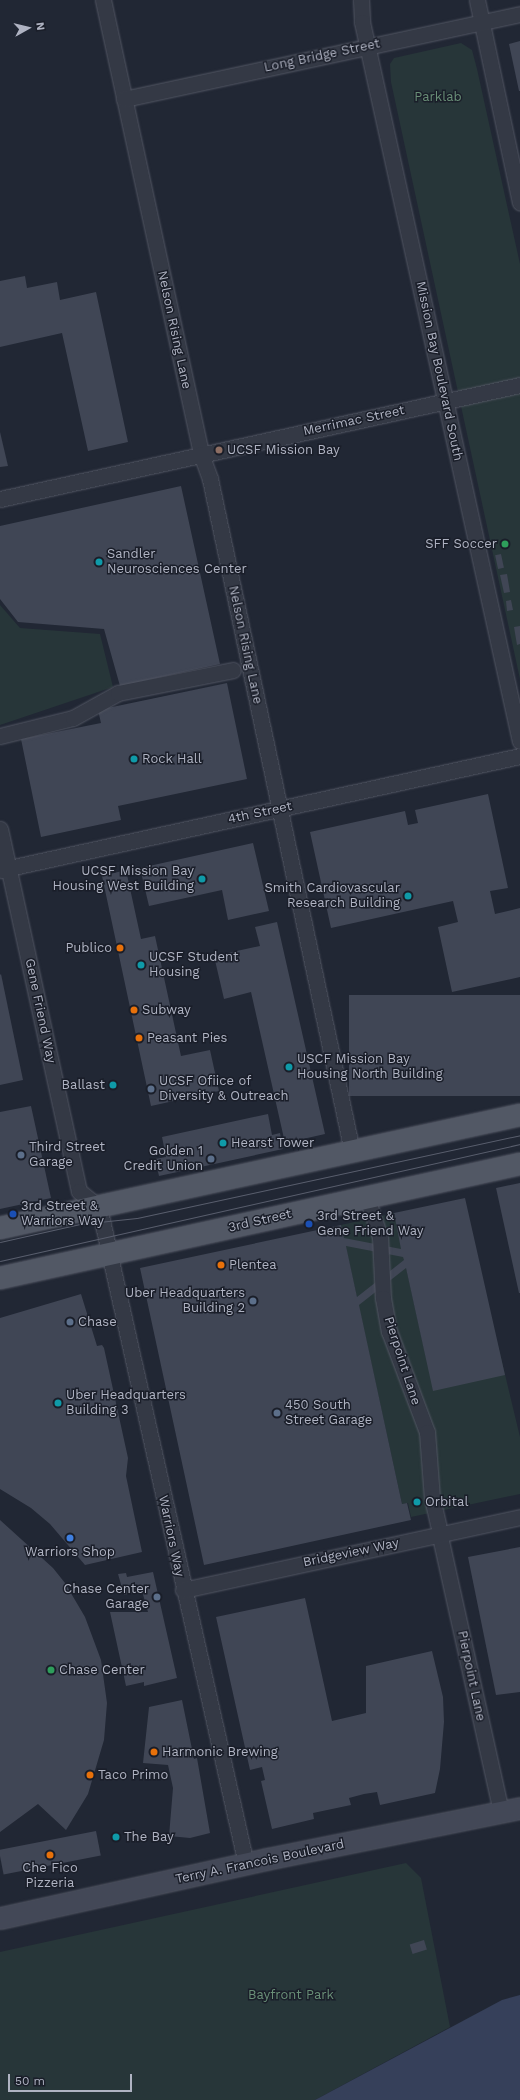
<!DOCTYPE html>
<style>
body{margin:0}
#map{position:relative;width:520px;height:2100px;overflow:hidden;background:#212734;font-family:"Work Sans",sans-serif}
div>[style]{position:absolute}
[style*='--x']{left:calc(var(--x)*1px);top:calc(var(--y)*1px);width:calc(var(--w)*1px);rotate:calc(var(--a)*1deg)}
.green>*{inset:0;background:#273639}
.water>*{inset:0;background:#36405a}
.building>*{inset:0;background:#404655;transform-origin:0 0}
.roads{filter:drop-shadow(0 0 1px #525663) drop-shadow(0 0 1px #525663)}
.street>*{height:15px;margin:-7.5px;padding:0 7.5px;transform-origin:7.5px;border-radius:7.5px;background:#343945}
.secondary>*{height:21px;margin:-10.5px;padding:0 10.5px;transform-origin:10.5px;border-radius:10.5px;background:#434857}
.primary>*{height:22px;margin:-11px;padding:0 11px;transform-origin:11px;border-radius:11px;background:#525865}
.tram>*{height:1px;margin:-0.5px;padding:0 0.5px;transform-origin:0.5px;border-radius:0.5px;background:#595e6d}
.dots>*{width:11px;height:11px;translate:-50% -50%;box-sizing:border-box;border:2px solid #1a1e29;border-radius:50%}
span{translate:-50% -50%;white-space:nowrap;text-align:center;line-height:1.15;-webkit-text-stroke:3px #1a1e29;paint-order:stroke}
.street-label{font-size:13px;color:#afb3c2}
.park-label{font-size:13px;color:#698f77}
.poi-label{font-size:13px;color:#afb3c2}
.left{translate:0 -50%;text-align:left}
.right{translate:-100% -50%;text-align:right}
.north{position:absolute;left:8px;top:8px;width:40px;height:40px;-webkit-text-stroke:3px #1a1e29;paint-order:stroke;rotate:82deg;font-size:11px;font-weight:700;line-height:16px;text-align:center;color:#afb3c2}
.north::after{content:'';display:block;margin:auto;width:14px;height:18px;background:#afb3c2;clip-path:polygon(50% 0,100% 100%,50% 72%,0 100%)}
.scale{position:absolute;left:8px;top:2074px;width:124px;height:18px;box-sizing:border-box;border:2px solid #afb3c2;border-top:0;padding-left:5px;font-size:12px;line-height:14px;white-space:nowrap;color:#afb3c2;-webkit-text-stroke:3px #1a1e29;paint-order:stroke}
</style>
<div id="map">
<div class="green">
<i style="clip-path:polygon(461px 43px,472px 50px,477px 69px,520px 264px,520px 679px,391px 82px,390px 64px,394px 58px)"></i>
<i style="clip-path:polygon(0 605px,20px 628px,100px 634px,113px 687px,0 725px)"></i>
<i style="clip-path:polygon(394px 1213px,426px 1357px,497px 1341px,520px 1437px,520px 1494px,411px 1517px,408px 1503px,402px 1504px,341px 1225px)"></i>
<i style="clip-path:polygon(406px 1863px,421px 1878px,450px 2027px,315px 2100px,0 2100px,0 1952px)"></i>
</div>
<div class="water">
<i style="clip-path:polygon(520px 1995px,520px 2100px,315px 2100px,502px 2000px)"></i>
</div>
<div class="building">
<i style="clip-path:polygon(520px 41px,520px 91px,519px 91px,509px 44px)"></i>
<i style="clip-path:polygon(25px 276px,27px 288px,57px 282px,60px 300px,96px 292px,128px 442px,88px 451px,62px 333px,0 347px,0 281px)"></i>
<i style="clip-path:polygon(0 432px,8px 466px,0 467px)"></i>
<i style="clip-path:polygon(181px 486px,220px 664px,120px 686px,104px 629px,18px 622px,0 599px,0 526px)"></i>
<i style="left:501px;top:554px;width:14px;height:6px;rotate:78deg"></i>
<i style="clip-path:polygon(507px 574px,510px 592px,504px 593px,500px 575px)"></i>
<i style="clip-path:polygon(511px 600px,513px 610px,507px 611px,506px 601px)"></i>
<i style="clip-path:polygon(520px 626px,520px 644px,517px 645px,514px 627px)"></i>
<i style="clip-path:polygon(227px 683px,247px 779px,118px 806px,121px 820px,41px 837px,21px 739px,101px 723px,98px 710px)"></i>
<i style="clip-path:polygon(488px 794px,508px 888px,490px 891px,495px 914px,520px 908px,520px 977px,452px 992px,438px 927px,458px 922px,453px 901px,331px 928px,310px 832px,405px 811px,408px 825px,418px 823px,415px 810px)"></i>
<i style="clip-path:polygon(253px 843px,269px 911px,228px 920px,222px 890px,149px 906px,140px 868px)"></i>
<i style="clip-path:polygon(126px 870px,141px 939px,155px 936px,181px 1056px,210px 1050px,219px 1091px,151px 1106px,102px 876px)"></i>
<i style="clip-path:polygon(277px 922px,325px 1134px,285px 1143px,251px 992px,224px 999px,214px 956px,260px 946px,255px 927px)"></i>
<i style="clip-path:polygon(1px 974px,23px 1080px,0 1085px,0 975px)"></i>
<i style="left:520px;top:995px;width:101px;height:171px;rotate:90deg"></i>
<i style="clip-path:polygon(31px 1106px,51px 1198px,0 1209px,0 1112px)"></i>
<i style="clip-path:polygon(268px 1114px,272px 1135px,280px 1133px,283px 1149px,159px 1176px,155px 1159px,166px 1157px,162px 1137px)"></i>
<i style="clip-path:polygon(520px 1183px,520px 1293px,519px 1293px,496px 1188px)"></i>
<i style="clip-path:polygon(evenodd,465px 1198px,505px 1375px,433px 1391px,406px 1268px,359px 1305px,402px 1504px,407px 1503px,411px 1520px,204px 1565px,140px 1268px,341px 1225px,344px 1238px,401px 1249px,394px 1213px,465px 1198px,346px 1246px,403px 1257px,404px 1260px,357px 1297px,346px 1246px)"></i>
<i style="clip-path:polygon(81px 1294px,97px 1346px,102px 1345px,104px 1348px,128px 1458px,126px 1476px,142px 1552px,85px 1565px,50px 1524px,31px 1508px,0 1489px,0 1318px)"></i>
<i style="clip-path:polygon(0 1520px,53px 1568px,65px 1583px,85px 1617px,101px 1660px,107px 1703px,104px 1740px,88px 1794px,66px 1830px,38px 1804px,0 1832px)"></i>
<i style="clip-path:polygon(520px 1547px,520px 1692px,496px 1695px,468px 1557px)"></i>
<i style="clip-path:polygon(153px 1572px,177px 1678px,144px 1686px,144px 1682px,126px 1686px,110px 1612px,148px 1612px,142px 1591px,124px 1595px,118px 1574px,126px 1573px,127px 1577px)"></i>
<i style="clip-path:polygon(305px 1598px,332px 1721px,366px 1713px,366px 1666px,432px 1651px,443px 1697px,444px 1722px,440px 1769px,435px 1793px,380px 1805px,377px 1792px,364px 1794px,349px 1798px,351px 1805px,313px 1813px,314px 1819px,272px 1829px,261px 1781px,265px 1780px,262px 1767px,250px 1770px,216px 1617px)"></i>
<i style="clip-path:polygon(182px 1700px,194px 1759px,197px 1758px,210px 1833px,190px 1838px,169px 1836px,173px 1788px,168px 1765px,143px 1763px,149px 1707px)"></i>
<i style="left:96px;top:1831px;width:25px;height:99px;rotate:79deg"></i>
<i style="left:424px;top:1940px;width:10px;height:15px;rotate:73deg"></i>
</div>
<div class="roads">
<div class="street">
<i style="--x:103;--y:0;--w:464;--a:77.8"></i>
<i style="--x:201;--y:454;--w:27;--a:70"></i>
<i style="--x:210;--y:479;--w:687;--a:78.07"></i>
<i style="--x:361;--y:0;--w:22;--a:87"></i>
<i style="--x:362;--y:22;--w:736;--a:77.61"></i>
<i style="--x:477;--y:0;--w:207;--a:78"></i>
<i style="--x:124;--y:99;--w:405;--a:-12.1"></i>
<i style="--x:0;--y:499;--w:532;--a:-12.37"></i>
<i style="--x:0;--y:736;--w:75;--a:-13.9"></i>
<i style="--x:73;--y:718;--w:51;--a:-29.1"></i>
<i style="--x:118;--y:693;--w:117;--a:-11.3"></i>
<i style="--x:0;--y:829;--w:371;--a:77.7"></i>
<i style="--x:79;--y:1191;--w:26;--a:39"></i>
<i style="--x:99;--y:1207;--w:673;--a:77.39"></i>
<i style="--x:0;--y:870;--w:532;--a:-12.37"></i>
<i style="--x:367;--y:1198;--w:41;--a:71.6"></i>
<i style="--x:380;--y:1237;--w:61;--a:87.2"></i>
<i style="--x:383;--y:1298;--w:34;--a:80"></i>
<i style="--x:389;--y:1331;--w:108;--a:69.4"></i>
<i style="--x:427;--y:1432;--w:66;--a:85.7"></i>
<i style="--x:432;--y:1498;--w:28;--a:77"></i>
<i style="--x:441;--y:1541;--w:278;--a:77.5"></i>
<i style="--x:183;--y:1590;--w:345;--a:-12.2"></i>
</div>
<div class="secondary">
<i style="--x:0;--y:1918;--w:273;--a:-12.5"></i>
<i style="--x:267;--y:1859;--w:258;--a:-11.4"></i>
</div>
<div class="primary">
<i style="--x:0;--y:1228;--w:532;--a:-12.26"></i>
<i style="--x:0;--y:1278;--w:532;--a:-12.37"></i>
</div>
</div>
<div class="tram">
<i style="--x:0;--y:1242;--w:82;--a:-12.7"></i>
<i style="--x:80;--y:1224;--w:57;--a:-6"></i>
<i style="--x:137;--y:1218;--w:392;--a:-12.2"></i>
<i style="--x:0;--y:1261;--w:533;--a:-12.68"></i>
</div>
<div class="dots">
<i style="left:219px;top:450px;background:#8d6e63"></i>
<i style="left:505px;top:544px;background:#2e9e5b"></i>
<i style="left:99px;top:562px;background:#0f9aa8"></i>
<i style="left:134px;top:759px;background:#0f9aa8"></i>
<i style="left:202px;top:879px;background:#0f9aa8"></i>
<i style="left:408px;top:896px;background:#0f9aa8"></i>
<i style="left:120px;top:948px;background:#e8710a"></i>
<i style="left:141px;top:965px;background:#0f9aa8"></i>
<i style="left:134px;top:1010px;background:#e8710a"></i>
<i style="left:139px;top:1038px;background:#e8710a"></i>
<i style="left:289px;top:1067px;background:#0f9aa8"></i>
<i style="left:113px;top:1085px;background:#0f9aa8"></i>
<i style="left:151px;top:1089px;background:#5c6f8a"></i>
<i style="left:223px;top:1143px;background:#0f9aa8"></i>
<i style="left:21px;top:1155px;background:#5c6f8a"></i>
<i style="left:211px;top:1159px;background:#5c6f8a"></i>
<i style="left:13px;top:1214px;background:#1a4fb4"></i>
<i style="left:309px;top:1224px;background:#1a4fb4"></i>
<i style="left:221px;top:1265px;background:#e8710a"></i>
<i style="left:253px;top:1301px;background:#5c6f8a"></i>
<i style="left:70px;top:1322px;background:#5c6f8a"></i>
<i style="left:58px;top:1403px;background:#0f9aa8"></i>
<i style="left:277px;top:1413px;background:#5c6f8a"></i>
<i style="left:417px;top:1502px;background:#0f9aa8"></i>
<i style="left:70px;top:1538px;background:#3f7fe0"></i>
<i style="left:157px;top:1597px;background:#5c6f8a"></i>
<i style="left:51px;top:1670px;background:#2e9e5b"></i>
<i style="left:154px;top:1752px;background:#e8710a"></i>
<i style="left:90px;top:1775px;background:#e8710a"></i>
<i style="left:116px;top:1837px;background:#0f9aa8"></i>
<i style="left:50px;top:1855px;background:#e8710a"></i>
</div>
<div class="street-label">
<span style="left:322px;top:56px;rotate:-12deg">Long Bridge Street</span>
<span style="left:174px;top:330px;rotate:78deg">Nelson Rising Lane</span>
<span style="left:439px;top:371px;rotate:78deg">Mission Bay Boulevard South</span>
<span style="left:354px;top:421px;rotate:-12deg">Merrimac Street</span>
<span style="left:245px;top:645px;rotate:78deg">Nelson Rising Lane</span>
<span style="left:260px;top:813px;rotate:-12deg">4th Street</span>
<span style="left:40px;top:1011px;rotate:78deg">Gene Friend Way</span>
<span style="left:260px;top:1221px;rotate:-13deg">3rd Street</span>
<span style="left:402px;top:1361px;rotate:72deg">Pierpoint Lane</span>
<span style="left:171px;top:1536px;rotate:78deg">Warriors Way</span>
<span style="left:351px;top:1553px;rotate:-12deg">Bridgeview Way</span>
<span style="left:471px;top:1676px;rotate:78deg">Pierpoint Lane</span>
<span style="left:260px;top:1862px;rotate:-12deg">Terry A. Francois Boulevard</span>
</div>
<div class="park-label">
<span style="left:438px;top:97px">Parklab</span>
<span style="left:291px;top:1995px">Bayfront Park</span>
</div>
<div class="poi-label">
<span class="left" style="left:227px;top:450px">UCSF Mission Bay</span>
<span class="right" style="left:497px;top:544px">SFF Soccer</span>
<span class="left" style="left:107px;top:562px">Sandler<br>Neurosciences Center</span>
<span class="left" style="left:142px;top:759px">Rock Hall</span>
<span class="right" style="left:194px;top:879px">UCSF Mission Bay<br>Housing West Building</span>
<span class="right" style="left:400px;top:896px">Smith Cardiovascular<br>Research Building</span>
<span class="right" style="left:112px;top:948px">Publico</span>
<span class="left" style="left:149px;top:965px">UCSF Student<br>Housing</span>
<span class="left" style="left:142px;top:1010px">Subway</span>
<span class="left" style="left:147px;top:1038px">Peasant Pies</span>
<span class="left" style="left:297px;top:1067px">USCF Mission Bay<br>Housing North Building</span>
<span class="left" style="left:159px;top:1089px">UCSF Ofiice of<br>Diversity &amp; Outreach</span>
<span class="right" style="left:105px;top:1085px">Ballast</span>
<span class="left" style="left:231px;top:1143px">Hearst Tower</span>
<span class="left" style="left:29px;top:1155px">Third Street<br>Garage</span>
<span class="right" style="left:203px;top:1159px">Golden 1<br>Credit Union</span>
<span class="left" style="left:21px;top:1214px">3rd Street &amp;<br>Warriors Way</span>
<span class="left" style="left:317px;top:1224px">3rd Street &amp;<br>Gene Friend Way</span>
<span class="left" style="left:229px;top:1265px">Plentea</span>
<span class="right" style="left:245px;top:1301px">Uber Headquarters<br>Building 2</span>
<span class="left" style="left:78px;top:1322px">Chase</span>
<span class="left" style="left:66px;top:1403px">Uber Headquarters<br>Building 3</span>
<span class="left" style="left:285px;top:1413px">450 South<br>Street Garage</span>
<span class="left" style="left:425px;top:1502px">Orbital</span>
<span style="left:70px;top:1552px">Warriors Shop</span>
<span class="right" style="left:149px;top:1597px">Chase Center<br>Garage</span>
<span class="left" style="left:59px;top:1670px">Chase Center</span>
<span class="left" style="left:162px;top:1752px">Harmonic Brewing</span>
<span class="left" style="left:98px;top:1775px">Taco Primo</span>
<span class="left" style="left:124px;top:1837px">The Bay</span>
<span style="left:50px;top:1876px">Che Fico<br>Pizzeria</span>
</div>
<div class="north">N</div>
<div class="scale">50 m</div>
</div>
